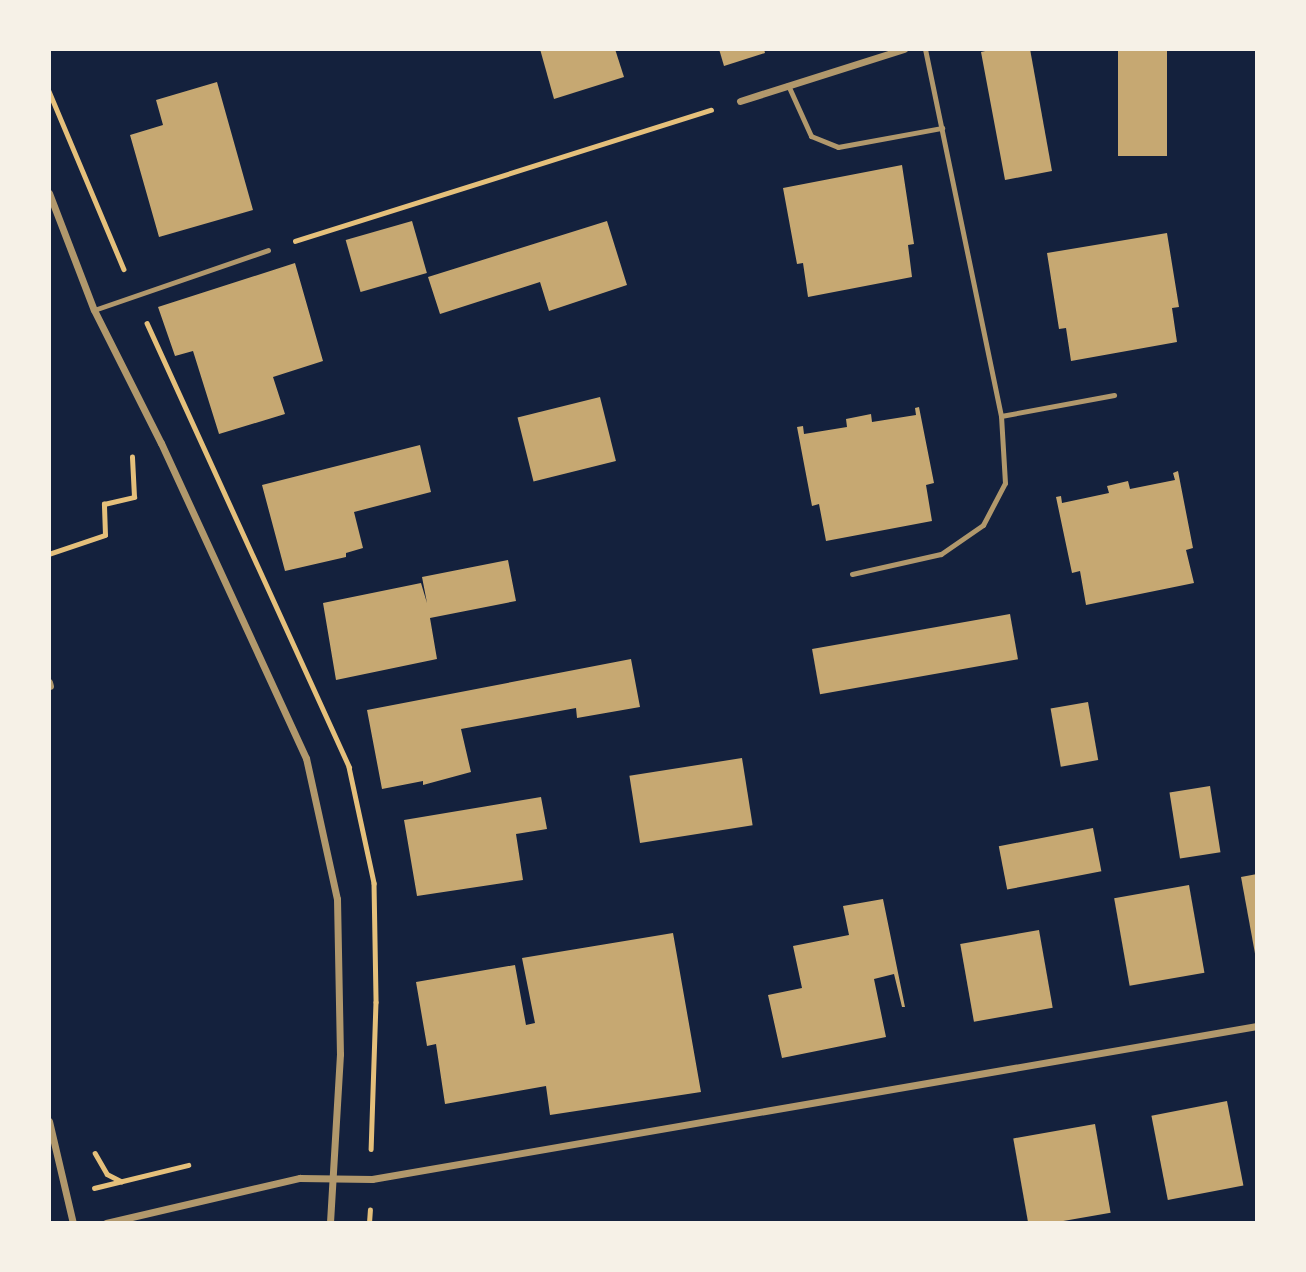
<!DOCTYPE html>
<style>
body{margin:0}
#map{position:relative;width:1306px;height:1272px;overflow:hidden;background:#14213d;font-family:Inter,sans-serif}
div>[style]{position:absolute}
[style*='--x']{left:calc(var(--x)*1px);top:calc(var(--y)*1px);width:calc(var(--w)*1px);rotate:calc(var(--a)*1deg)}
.building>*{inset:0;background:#c6a872;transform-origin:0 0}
.path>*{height:4.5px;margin:-2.25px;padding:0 2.25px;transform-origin:2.25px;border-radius:2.25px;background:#e5c07b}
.service>*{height:5px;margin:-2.5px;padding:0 2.5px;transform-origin:2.5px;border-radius:2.5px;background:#b1986c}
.minor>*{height:7px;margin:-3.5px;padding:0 3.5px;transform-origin:3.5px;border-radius:3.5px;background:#b1986c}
span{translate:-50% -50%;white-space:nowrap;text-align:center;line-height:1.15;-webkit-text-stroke:7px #f6f1e7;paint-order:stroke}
.frame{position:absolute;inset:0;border:51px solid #f6f1e7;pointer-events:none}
</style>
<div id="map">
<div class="building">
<i style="clip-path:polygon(540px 49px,615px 49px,624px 77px,554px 99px)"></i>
<i style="clip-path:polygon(719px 49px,764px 49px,765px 53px,724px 66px)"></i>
<i style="clip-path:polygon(994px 49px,1030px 49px,1052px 171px,1005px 180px,981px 52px)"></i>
<i style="left:1118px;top:49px;width:49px;height:107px"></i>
<i style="clip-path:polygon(217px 82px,253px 210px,159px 237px,130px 135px,163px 125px,156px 100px)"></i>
<i style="clip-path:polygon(902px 165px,914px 244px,908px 245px,912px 277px,808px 297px,803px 263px,797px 264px,783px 188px)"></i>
<i style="left:412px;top:221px;width:54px;height:69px;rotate:74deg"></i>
<i style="clip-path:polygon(607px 221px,627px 285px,549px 311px,540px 282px,440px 314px,428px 277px)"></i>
<i style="clip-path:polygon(1167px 233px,1179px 307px,1172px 308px,1177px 342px,1071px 361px,1066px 328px,1059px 329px,1047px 253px)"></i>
<i style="clip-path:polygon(295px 263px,323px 361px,273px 377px,285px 414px,219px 434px,193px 351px,175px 356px,158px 307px)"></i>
<i style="left:600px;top:397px;width:66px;height:85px;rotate:76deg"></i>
<i style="clip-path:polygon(919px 407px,934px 483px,926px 485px,932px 521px,826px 541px,819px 504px,812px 506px,797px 427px,803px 426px,804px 434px,847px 427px,846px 419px,871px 414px,872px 422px,916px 415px,915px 408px)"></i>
<i style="clip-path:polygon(420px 445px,431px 492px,354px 512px,363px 548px,346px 553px,346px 557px,285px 571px,262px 485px)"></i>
<i style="clip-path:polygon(1178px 471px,1193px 548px,1186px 550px,1194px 583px,1086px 605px,1080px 571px,1072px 573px,1056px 497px,1061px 496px,1062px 503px,1109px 493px,1107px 486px,1128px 481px,1130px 489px,1175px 480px,1173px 473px)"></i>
<i style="clip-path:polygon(508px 560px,516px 601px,430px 618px,437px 659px,336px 680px,323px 603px,421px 583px,427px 603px,422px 577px)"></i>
<i style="left:1010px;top:614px;width:46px;height:201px;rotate:80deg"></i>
<i style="clip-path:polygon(631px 659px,640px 707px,577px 718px,576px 708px,461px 729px,471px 772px,423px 785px,423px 781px,382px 789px,367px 710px)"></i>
<i style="left:1088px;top:702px;width:59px;height:38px;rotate:80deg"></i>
<i style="left:742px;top:758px;width:68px;height:114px;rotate:81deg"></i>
<i style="left:1210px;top:786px;width:67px;height:41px;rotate:81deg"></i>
<i style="clip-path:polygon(541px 797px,547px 829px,516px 834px,523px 880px,417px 896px,404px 820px)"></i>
<i style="left:1093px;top:828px;width:44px;height:96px;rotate:79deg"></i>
<i style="clip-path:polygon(1257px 874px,1257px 959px,1256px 959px,1241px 877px)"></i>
<i style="left:1189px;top:885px;width:89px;height:76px;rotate:80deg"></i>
<i style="clip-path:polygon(883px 899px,905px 1007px,902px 1007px,894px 974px,874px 979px,886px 1037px,782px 1058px,768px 995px,802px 988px,793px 946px,849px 935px,843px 906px)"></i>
<i style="left:1039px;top:930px;width:79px;height:80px;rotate:80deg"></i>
<i style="clip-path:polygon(673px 933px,701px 1092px,550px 1115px,546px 1086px,445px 1104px,436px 1044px,427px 1046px,416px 982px,515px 965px,526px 1025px,535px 1023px,522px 958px)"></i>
<i style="left:1227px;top:1101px;width:86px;height:77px;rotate:79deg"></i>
<i style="left:1095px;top:1124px;width:90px;height:83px;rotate:80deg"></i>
</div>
<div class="path">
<i style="--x:49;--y:91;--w:193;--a:67.2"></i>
<i style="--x:295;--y:241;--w:436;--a:-17.5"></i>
<i style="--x:147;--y:323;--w:488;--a:65.5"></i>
<i style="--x:349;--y:767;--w:119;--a:77.8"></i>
<i style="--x:374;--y:883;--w:119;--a:89"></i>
<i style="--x:376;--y:1002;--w:147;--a:91.9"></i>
<i style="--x:49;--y:554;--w:59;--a:-18.7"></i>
<i style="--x:105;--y:535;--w:31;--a:-92"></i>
<i style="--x:104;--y:504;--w:31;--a:-13"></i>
<i style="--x:134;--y:497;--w:40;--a:-92.9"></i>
<i style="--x:95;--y:1153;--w:24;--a:60"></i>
<i style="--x:107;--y:1174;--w:16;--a:27"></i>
<i style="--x:94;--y:1188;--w:97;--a:-13.7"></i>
<i style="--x:369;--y:1223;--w:13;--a:-86"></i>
</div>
<div class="service">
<i style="--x:788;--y:85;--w:56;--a:65.7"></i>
<i style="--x:811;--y:136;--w:29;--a:22"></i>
<i style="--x:838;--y:147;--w:106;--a:-10.4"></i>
<i style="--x:94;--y:310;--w:184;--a:-19"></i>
<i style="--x:1001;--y:416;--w:115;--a:-10.5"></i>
<i style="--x:852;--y:574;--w:91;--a:-12.7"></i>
<i style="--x:941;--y:554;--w:51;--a:-34.6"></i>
<i style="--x:983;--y:525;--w:47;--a:-62.4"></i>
<i style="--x:1005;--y:483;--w:67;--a:-93.4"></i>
<i style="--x:1001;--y:416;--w:375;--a:-101.7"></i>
</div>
<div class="minor">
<i style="--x:740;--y:101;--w:172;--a:-17.6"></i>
<i style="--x:49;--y:193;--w:125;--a:69"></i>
<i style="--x:94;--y:310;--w:149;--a:63.3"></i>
<i style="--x:161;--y:443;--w:347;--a:65.3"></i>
<i style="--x:306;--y:758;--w:144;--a:77.6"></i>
<i style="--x:337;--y:899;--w:155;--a:88.9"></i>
<i style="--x:340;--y:1054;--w:169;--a:93.4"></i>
<i style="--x:49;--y:682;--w:4;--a:76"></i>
<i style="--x:49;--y:1121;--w:105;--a:76.8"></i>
<i style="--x:106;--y:1223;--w:199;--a:-13.1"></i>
<i style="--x:300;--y:1178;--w:72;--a:0.8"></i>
<i style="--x:372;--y:1179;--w:898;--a:-9.81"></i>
</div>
<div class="frame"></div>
</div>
